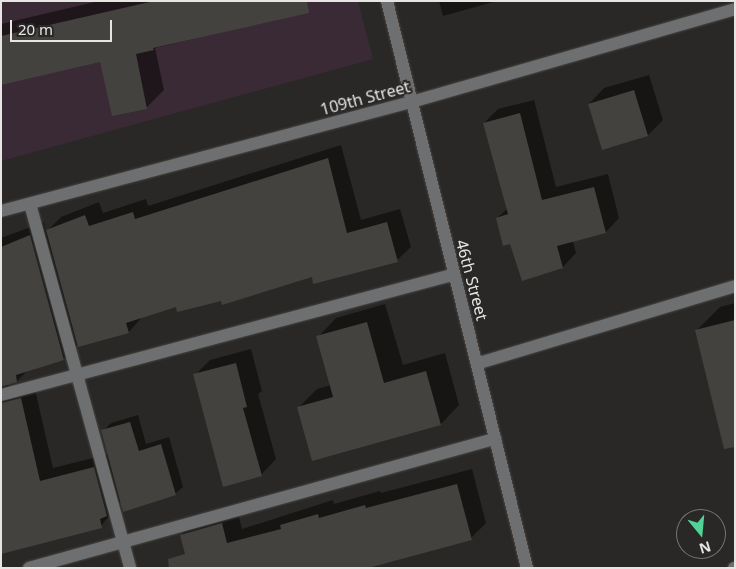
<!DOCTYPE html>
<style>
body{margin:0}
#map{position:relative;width:736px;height:569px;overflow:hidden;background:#2a2826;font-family:"Noto Sans",sans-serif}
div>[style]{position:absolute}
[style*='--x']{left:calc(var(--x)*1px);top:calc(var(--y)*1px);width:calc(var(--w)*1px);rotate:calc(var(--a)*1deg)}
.education>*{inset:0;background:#3a2a35}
.shadow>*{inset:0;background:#0007}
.building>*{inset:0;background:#44423f;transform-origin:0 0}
.roads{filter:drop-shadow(0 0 1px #484644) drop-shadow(0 0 1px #484644)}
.minor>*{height:12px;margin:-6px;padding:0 6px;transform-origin:6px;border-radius:6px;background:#6e6f70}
span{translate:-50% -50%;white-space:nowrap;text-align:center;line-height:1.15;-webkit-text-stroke:4px #2a2826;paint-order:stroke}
.street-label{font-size:16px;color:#e7e5e4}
.frame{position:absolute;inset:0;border:2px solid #e7e5e4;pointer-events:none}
.north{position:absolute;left:676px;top:509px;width:50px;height:50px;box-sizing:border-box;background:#2a2826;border:1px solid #767472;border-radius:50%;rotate:163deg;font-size:14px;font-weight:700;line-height:20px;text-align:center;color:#e7e5e4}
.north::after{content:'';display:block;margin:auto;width:18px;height:22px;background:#51d398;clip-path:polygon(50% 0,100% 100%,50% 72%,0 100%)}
.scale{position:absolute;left:10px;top:20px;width:102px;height:22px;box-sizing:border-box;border:2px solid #e7e5e4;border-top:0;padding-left:6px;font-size:15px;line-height:18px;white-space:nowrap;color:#e7e5e4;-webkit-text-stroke:4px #2a2826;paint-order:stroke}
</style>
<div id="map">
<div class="education">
<i style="clip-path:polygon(1px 1px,358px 1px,373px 59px,1px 161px)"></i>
</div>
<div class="shadow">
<i style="clip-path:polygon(99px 1px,304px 1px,289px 16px,155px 48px,164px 90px,146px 108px,101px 61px,1px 84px,1px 24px)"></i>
<i style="clip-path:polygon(439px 1px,497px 1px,443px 16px)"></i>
<i style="clip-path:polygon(649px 75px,663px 120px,648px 135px,589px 104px,604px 88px)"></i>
<i style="clip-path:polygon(534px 100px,556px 187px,608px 174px,619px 218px,606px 232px,573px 241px,576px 253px,563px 267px,511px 242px,497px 218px,508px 208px,484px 123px,498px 109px)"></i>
<i style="clip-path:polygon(341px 145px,361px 220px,400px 209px,411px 247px,397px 260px,313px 276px,222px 300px,177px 305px,142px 317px,129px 332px,78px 344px,64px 359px,28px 370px,17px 381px,7px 384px,14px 390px,34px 385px,53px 468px,109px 454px,103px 431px,111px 423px,138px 415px,146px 444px,169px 437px,183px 487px,175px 494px,121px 501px,101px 526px,1px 553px,1px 238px,44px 222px,46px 232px,61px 217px,99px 202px,103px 213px,146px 199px,148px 206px)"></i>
<i style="clip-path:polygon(735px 303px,735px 437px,697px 330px,720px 307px)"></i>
<i style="clip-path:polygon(385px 304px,403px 365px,445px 353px,459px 405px,441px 424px,298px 408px,317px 389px,331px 385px,318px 337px,336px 318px)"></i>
<i style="clip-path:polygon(251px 349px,262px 391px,258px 394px,276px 459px,261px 475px,195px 375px,210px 360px)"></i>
<i style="clip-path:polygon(472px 469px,486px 523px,471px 538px,366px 568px,181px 535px,196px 520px,237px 509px,242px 529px,333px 500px,334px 504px,380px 491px,381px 493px)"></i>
</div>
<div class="building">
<i style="clip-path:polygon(154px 1px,307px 1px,309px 13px,153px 48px,154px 50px,136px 54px,147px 109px,112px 116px,100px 62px,1px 85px,1px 36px)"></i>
<i style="left:634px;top:90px;width:48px;height:48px;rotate:73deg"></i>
<i style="clip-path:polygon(520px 113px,542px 200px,594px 187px,606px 233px,557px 246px,563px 268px,522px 281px,510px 244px,503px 246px,496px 218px,508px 214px,483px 123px)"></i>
<i style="clip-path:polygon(328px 158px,347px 233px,387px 222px,398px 262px,313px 284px,312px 277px,222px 305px,221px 301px,177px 312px,176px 307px,126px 323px,129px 333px,78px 347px,46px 230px,85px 215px,89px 226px,133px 212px,135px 219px)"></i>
<i style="clip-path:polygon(30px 235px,64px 360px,16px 375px,17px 382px,1px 387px,1px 247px)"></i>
<i style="clip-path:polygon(735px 320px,735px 447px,724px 449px,695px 330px)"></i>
<i style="clip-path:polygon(367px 322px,384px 383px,426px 371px,441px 425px,312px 461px,297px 407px,333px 397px,316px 336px)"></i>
<i style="clip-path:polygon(236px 363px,247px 407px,243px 408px,262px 476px,223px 487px,193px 374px)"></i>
<i style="clip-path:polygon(21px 398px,40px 481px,94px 467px,107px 516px,100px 519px,102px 528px,1px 554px,1px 403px)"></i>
<i style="clip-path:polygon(130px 422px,139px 451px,161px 444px,176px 495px,123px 512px,101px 430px)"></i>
<i style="clip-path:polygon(457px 484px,472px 540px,368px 568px,169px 568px,168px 559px,185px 554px,180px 535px,222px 523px,227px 543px,281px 529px,280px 525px,318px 514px,319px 518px,365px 505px,366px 508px)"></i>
</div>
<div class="roads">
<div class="minor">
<i style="--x:387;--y:1;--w:584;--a:76.13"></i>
<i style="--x:30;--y:204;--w:377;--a:74.6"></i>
<i style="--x:1;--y:211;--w:424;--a:-14.9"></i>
<i style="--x:411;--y:102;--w:337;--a:-16"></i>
<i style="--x:479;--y:363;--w:267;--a:-16.7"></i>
<i style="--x:1;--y:395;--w:467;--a:-14.9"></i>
<i style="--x:29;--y:568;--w:484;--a:-15.5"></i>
<i style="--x:734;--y:568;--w:1;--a:0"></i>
</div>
</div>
<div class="street-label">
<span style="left:365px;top:98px;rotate:-15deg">109th Street</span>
<span style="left:472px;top:280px;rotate:75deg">46th Street</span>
</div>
<div class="frame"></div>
<div class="north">N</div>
<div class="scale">20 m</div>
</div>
